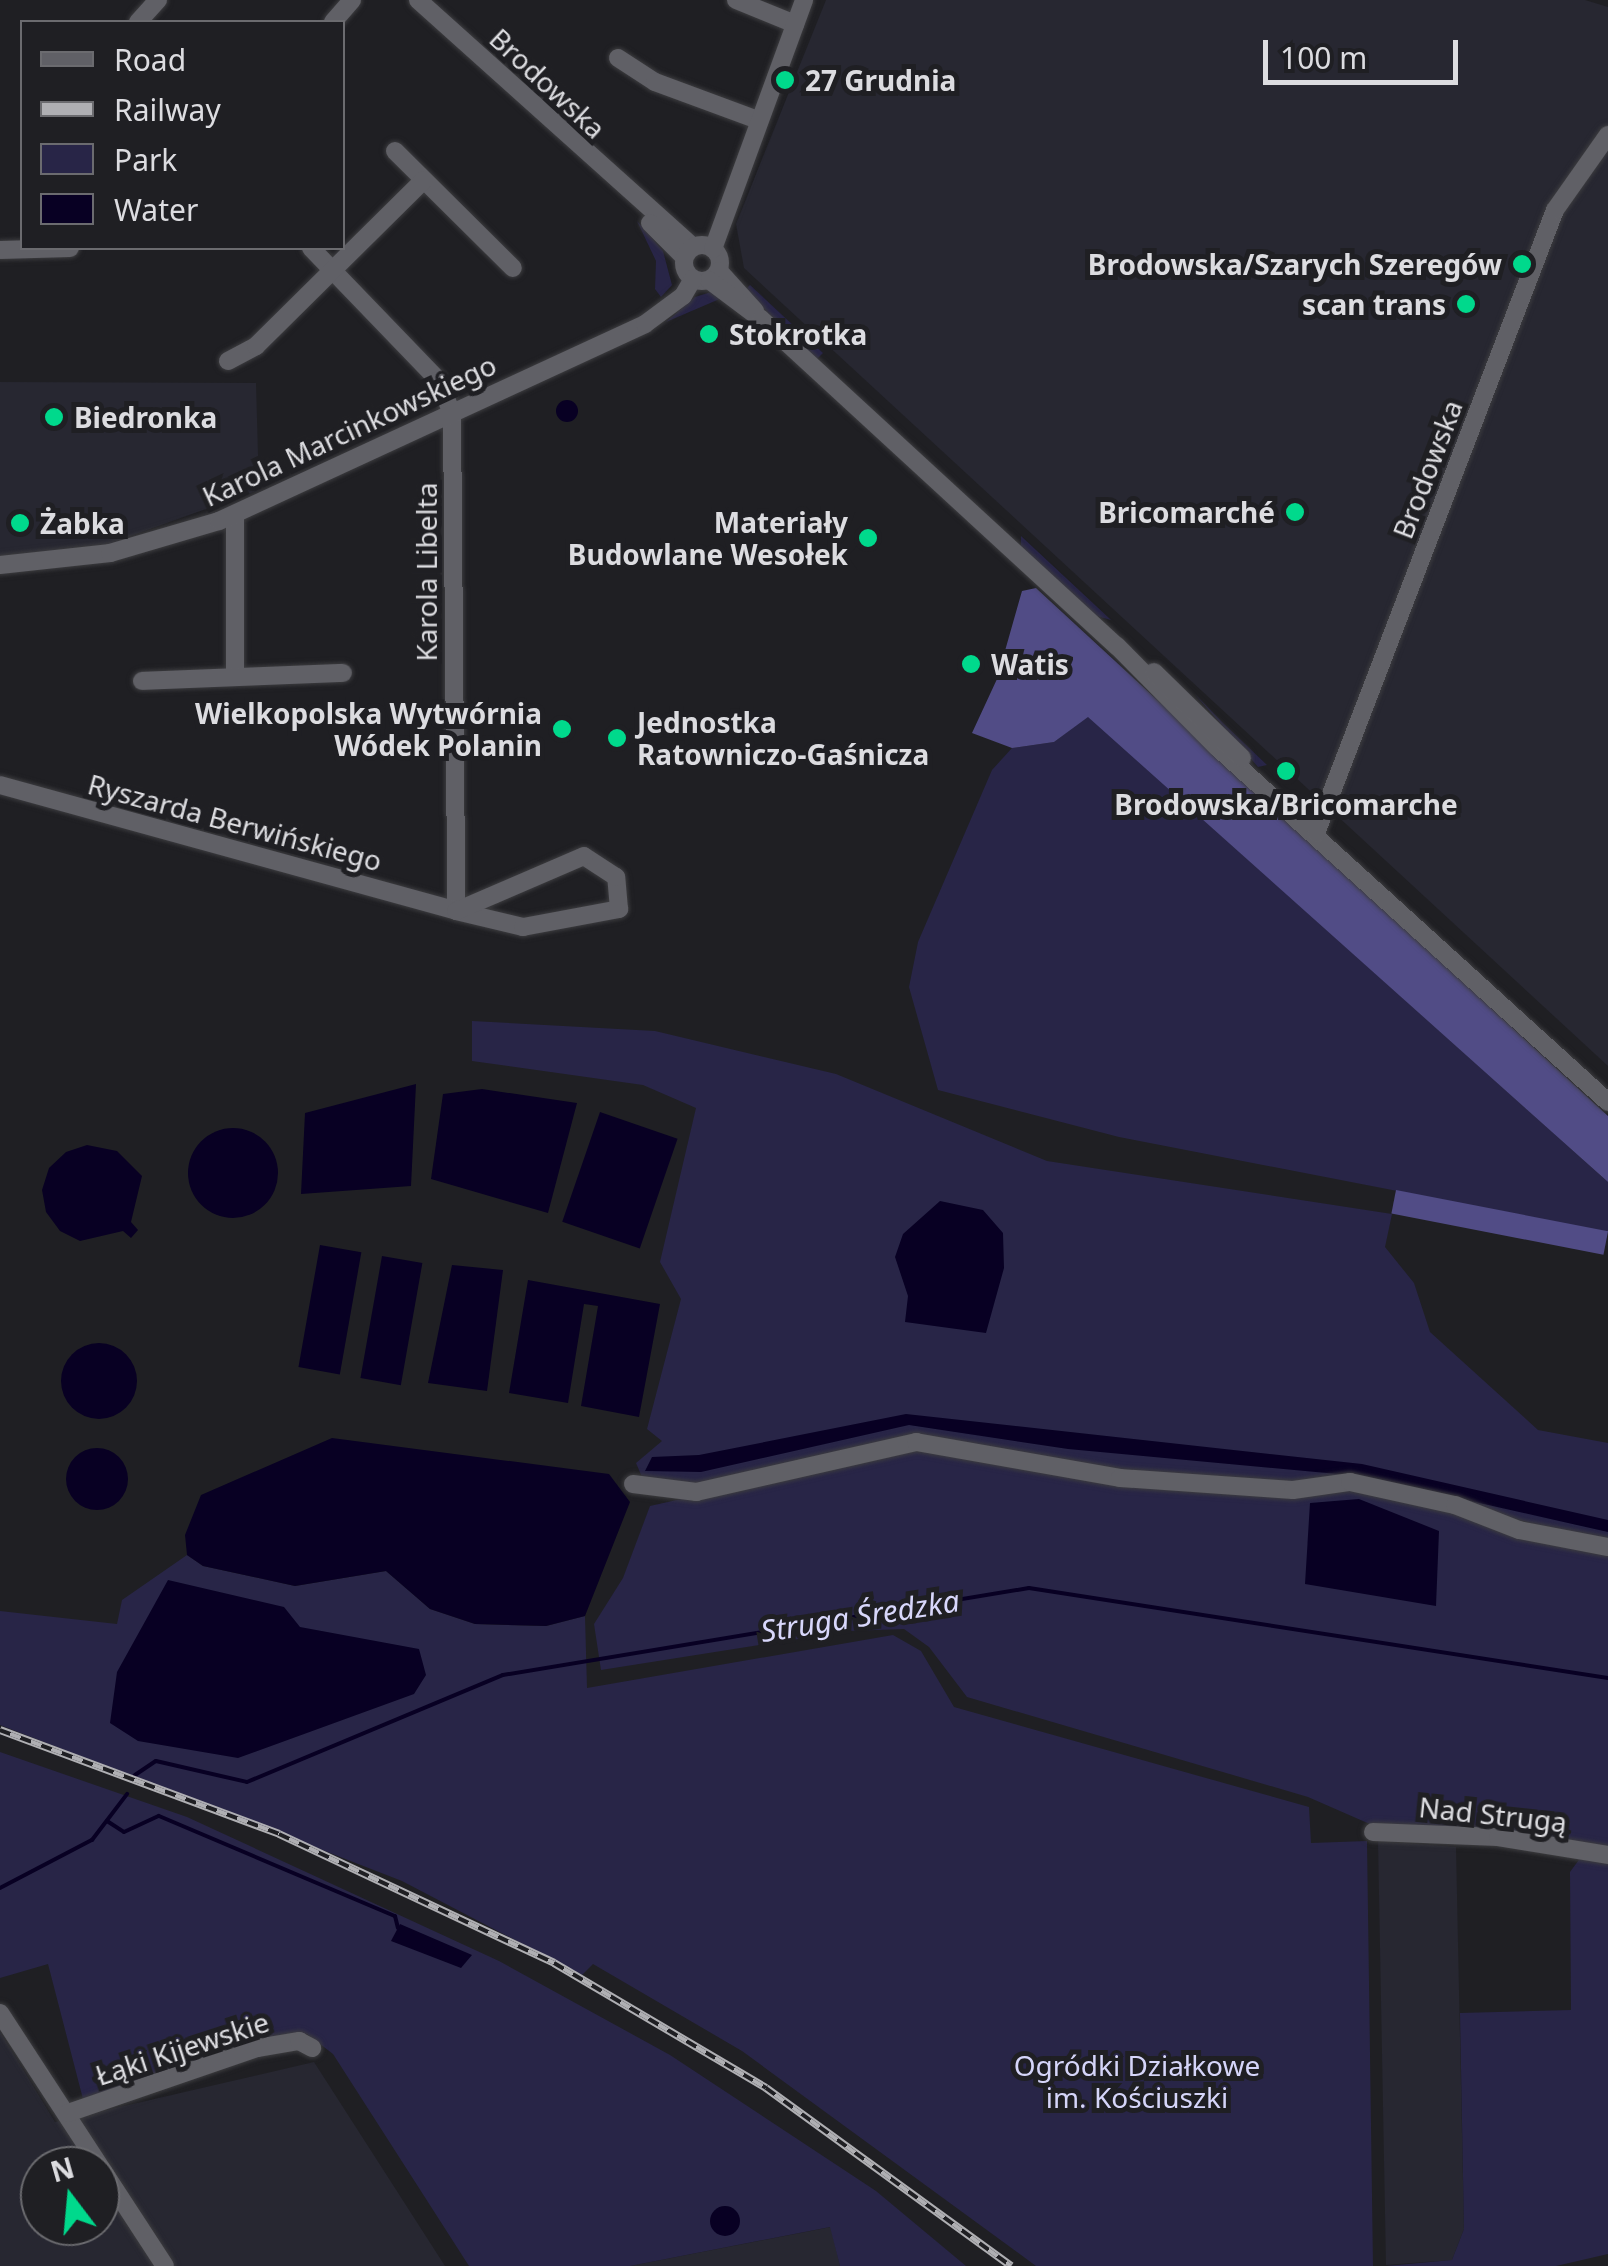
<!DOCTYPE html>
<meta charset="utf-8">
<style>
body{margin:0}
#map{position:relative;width:1608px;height:2266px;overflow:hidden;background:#1f1f23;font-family:"Noto Sans",sans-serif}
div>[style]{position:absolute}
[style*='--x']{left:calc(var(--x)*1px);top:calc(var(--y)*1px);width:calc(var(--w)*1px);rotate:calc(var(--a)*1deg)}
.built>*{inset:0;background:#272731}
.green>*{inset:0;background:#282547}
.forest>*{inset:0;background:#514c86;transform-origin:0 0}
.water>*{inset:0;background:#080023;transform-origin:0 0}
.round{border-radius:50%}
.stream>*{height:4px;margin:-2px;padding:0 2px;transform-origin:2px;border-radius:2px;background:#080023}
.roads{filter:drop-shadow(0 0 2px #3c3c3f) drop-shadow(0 0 2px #3c3c3f)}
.minor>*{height:18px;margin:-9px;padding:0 9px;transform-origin:9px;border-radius:9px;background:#606066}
.minor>.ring{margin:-9px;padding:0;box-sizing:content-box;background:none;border:18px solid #606066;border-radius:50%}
.rail>*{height:8px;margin-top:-4px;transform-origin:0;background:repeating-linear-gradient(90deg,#1f1f23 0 11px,#afafb3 0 22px);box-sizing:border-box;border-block:2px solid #afafb3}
.dots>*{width:28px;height:28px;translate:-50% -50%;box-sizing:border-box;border:5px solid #1f1f23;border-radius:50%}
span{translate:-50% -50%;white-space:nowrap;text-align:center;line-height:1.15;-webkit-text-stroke:10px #1f1f23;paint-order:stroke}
.poi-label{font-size:28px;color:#dcdce0;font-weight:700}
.left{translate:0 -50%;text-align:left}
.right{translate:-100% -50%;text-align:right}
.street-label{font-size:28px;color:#dcdce0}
.park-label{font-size:28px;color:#d5d5f9}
.water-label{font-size:30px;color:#d8d7fb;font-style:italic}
.legend{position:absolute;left:20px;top:20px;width:325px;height:230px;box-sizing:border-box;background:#1f1f23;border:2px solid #6b6b6f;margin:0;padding:12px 18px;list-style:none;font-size:30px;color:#dcdce0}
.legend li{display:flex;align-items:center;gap:20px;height:50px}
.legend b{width:50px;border:2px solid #6b6b6f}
.north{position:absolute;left:20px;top:2146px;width:100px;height:100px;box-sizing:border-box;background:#1f1f23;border:2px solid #6b6b6f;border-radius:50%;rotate:344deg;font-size:28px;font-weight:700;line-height:40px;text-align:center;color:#dcdce0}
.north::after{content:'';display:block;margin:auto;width:35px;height:45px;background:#00d98c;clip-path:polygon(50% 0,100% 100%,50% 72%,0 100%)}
.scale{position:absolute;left:1263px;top:40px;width:195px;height:45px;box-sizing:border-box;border:5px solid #dcdce0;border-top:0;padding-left:12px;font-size:30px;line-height:35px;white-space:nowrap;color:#dcdce0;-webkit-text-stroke:8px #1f1f23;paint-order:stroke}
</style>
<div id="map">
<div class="built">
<i style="clip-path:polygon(826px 0,1585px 0,1608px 7px,1608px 1066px,744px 268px,736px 224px)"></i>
<i style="clip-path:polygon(0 382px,256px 383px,259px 490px,108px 544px,0 556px)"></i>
<i style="clip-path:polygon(1378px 1841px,1456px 1847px,1464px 2229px,1452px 2260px,1386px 2265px)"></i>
<i style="clip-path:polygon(evenodd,0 2032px,55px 2122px,314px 2062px,445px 2266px,0 2266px,0 2032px,40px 2166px,100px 2166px,100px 2226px,40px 2226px,40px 2166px)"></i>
<i style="clip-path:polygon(831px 2227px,840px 2266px,630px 2266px)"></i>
</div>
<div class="green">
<i style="clip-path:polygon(637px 221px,663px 251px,672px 285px,661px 297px,655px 289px,656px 261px)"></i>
<i style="clip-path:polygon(750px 285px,823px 353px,816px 360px,745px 290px)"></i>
<i style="clip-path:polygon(711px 292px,722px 298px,666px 322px,695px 297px)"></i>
<i style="clip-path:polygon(1021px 536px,1111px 620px,1096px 616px,1021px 548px)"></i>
<i style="clip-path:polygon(1194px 693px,1223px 723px,1267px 765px,1258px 767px)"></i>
<i style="clip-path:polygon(1088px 716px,1608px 1182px,1608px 1232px,1119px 1137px,938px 1090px,909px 987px,918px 942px,992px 770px,1012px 748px,1054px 742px)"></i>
<i style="clip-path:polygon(472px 1021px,655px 1031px,836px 1074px,1047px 1161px,1392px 1214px,1385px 1247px,1414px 1283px,1430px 1332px,1538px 1430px,1608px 1443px,1608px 1543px,1379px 1484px,1294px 1487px,1105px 1471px,915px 1437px,697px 1486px,642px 1477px,636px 1463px,662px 1441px,647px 1429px,681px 1299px,660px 1262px,696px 1108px,643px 1085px,472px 1061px)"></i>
<i style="clip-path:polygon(916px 1446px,1124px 1484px,1349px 1487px,1608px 1552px,1608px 1848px,1372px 1825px,1308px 1797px,967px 1697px,929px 1647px,904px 1629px,849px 1631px,601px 1670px,594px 1624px,623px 1578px,650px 1506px)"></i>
<i style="clip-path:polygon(187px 1555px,203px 1566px,295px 1586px,386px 1571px,430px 1609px,475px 1624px,546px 1626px,585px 1616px,587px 1688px,893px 1635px,921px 1651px,954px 1707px,1309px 1807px,1311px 1843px,1367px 1841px,1373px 2266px,1036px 2266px,742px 2051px,593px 1964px,582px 1975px,402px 1881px,0 1725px,0 1611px,117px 1624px,122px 1600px)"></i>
<i style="clip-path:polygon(0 1752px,187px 1817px,499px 1961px,670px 2055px,876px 2191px,966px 2266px,840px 2266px,830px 2227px,630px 2266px,469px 2266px,333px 2054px,307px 2034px,257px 2040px,83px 2099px,48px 1964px,0 1978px)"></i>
<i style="clip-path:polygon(1581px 1857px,1608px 1862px,1608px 2254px,1556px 2266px,1386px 2266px,1452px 2260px,1464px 2229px,1460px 2013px,1571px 2010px,1570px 1872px)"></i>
</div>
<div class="forest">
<i style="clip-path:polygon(1036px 588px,1608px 1116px,1608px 1182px,1088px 717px,1054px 742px,1012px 748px,972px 733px,997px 679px,1022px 591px)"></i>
<i style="left:1396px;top:1190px;width:216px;height:24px;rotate:11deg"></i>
</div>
<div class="water">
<i class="round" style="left:556px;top:400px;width:22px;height:22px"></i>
<i style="clip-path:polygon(416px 1084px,411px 1186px,301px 1194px,305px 1113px)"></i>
<i style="clip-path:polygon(482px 1089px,577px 1103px,548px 1213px,431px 1179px,443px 1094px)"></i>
<i style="left:600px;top:1112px;width:82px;height:116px;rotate:19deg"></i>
<i class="round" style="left:188px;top:1128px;width:90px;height:90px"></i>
<i style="clip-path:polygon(87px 1145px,117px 1151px,142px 1176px,131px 1222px,138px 1230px,131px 1238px,123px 1231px,80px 1241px,60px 1231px,46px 1212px,42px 1190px,49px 1168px,66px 1152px)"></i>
<i style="clip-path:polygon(940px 1201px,983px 1210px,1003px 1233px,1004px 1268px,986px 1333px,905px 1322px,908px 1296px,895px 1257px,903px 1234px)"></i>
<i style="left:320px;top:1245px;width:42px;height:124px;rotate:10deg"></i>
<i style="left:382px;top:1256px;width:41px;height:124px;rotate:10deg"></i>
<i style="clip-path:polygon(452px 1265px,503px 1270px,487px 1391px,428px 1383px)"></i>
<i style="clip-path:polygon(528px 1280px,660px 1304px,639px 1417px,581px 1406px,598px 1306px,584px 1304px,568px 1403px,509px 1393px)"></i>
<i class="round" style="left:61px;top:1343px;width:76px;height:76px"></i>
<i style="clip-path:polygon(906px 1414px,1362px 1464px,1608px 1520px,1608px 1532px,1359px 1476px,1068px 1449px,909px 1425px,701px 1472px,645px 1471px,652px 1457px,699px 1455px)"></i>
<i style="clip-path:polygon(332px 1438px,609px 1474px,630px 1502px,585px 1616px,546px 1626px,475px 1624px,430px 1609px,386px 1571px,295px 1586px,203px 1566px,187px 1555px,185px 1535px,201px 1495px)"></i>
<i class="round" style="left:66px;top:1448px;width:62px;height:62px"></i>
<i style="clip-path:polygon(1359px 1499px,1439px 1531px,1436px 1606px,1305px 1584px,1310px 1503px)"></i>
<i style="clip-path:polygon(168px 1580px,284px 1607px,300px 1627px,419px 1649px,426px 1675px,414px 1694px,238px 1758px,138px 1741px,110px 1723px,117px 1672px)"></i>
<i style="clip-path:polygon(400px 1924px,472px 1955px,461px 1968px,391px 1941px)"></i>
<i class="round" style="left:710px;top:2206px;width:30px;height:30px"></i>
</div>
<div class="stream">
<i style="--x:135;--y:1775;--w:25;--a:-34"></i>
<i style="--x:156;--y:1761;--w:93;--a:13"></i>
<i style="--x:247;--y:1782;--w:277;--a:-22.7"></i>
<i style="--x:503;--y:1675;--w:533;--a:-9.39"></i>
<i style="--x:1029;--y:1588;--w:586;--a:8.84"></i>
<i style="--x:107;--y:1821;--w:20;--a:33"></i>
<i style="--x:124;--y:1832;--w:38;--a:-25"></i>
<i style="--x:159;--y:1816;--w:256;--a:23"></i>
<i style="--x:395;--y:1916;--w:12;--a:76"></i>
<i style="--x:0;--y:1888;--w:104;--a:-27.6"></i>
<i style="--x:92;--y:1840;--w:58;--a:-52.7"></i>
</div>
<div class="roads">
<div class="minor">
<i style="--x:418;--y:0;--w:370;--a:41.9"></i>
<i style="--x:736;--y:0;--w:64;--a:22.1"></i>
<i style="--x:138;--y:22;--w:30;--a:-48"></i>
<i style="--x:333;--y:22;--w:29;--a:-49"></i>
<i style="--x:618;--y:58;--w:44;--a:33"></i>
<i style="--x:655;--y:82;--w:110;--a:20.3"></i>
<i style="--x:395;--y:151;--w:166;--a:44.8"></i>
<i style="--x:650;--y:223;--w:48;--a:45"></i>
<i class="ring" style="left:684px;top:245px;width:18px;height:18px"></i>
<i style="--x:311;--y:248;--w:183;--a:46.1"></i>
<i style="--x:438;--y:380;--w:36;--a:67"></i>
<i style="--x:452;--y:413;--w:498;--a:89.5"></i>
<i style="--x:713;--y:249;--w:265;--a:-69.9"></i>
<i style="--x:0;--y:250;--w:70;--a:-1.6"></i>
<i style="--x:719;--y:271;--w:54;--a:48"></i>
<i style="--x:709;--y:280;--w:65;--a:36.9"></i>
<i style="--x:761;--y:319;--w:483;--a:42.6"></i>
<i style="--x:1117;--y:646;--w:142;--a:45.3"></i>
<i style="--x:1217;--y:747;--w:528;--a:42.24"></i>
<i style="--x:228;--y:361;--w:32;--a:-28"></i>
<i style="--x:256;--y:346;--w:236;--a:-44.7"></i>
<i style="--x:235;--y:514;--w:163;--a:90"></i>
<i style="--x:0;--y:565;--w:111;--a:-6.2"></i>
<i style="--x:110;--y:553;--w:114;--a:-16.4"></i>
<i style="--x:219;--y:521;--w:469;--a:-24.8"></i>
<i style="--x:645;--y:324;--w:47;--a:-36.4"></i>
<i style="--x:683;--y:296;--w:20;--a:-60"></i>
<i style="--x:1154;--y:672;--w:123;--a:44.3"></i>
<i style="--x:142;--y:681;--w:201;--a:-2.3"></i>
<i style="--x:0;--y:785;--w:473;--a:15.4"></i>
<i style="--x:456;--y:911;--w:69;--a:13.4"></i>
<i style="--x:523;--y:927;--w:98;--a:-10.6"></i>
<i style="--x:619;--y:909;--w:32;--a:-95"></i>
<i style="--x:616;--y:877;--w:38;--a:-147"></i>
<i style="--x:584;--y:856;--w:139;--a:156.7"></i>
<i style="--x:1316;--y:833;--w:667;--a:-69.01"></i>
<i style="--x:1555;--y:210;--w:92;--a:-54.8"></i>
<i style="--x:633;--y:1484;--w:64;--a:7.2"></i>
<i style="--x:696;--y:1492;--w:226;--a:-12.8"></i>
<i style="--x:916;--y:1442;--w:207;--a:10"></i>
<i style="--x:1120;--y:1478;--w:173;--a:4"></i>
<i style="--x:1293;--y:1490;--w:58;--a:-8"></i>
<i style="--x:1350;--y:1482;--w:107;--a:12.4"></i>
<i style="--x:1455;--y:1505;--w:69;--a:21.3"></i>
<i style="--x:1519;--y:1530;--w:91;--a:10.8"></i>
<i style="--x:1373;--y:1832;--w:125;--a:2.3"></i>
<i style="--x:1498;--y:1837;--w:111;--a:9.3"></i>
<i style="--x:0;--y:2013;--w:302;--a:56.9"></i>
<i style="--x:68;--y:2113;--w:200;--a:-19"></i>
<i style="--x:257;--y:2048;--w:43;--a:-9.5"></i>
<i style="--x:299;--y:2041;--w:15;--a:28"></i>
</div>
</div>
<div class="rail">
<i style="--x:0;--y:1730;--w:298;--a:20.4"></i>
<i style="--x:279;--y:1834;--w:304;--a:25.1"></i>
<i style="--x:554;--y:1963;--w:246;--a:30.5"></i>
<i style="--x:766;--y:2088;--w:303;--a:36"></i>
</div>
<div class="dots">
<i style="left:785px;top:80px;background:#00d98c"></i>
<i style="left:1522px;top:264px;background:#00d98c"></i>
<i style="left:1466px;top:304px;background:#00d98c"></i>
<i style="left:709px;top:334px;background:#00d98c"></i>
<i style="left:54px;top:417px;background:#00d98c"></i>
<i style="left:1295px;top:512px;background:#00d98c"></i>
<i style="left:20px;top:523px;background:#00d98c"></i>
<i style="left:868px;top:538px;background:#00d98c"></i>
<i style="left:971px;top:664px;background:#00d98c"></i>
<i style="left:562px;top:729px;background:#00d98c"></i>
<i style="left:617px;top:738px;background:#00d98c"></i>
<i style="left:1286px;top:771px;background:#00d98c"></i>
</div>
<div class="poi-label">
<span class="left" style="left:805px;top:80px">27 Grudnia</span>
<span class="right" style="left:1502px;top:264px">Brodowska/Szarych Szeregów</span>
<span class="right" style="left:1446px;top:304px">scan trans</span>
<span class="left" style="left:729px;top:334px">Stokrotka</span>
<span class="left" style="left:74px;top:417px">Biedronka</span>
<span class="right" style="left:1275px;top:512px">Bricomarché</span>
<span class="right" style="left:848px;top:538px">Materiały<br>Budowlane Wesołek</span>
<span class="left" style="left:40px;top:523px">Żabka</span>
<span class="left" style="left:991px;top:664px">Watis</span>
<span class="right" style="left:542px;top:729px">Wielkopolska Wytwórnia<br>Wódek Polanin</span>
<span class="left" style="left:637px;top:738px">Jednostka<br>Ratowniczo-Gaśnicza</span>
<span style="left:1286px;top:804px">Brodowska/Bricomarche</span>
</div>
<div class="street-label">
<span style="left:548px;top:83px;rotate:43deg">Brodowska</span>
<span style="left:349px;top:430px;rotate:-25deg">Karola Marcinkowskiego</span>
<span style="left:1427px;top:469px;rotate:-69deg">Brodowska</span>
<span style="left:426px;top:572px;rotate:-90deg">Karola Libelta</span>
<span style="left:235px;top:822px;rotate:15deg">Ryszarda Berwińskiego</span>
<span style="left:1493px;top:1814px;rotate:6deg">Nad Strugą</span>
<span style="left:182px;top:2048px;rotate:-18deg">Łąki Kijewskie</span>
</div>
<div class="park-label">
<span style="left:1137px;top:2081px">Ogródki Działkowe<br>im. Kościuszki</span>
</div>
<div class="water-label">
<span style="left:860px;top:1616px;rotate:-9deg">Struga Średzka</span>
</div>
<ul class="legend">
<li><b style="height:12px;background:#606066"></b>Road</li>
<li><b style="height:12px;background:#afafb3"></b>Railway</li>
<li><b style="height:28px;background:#282547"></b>Park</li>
<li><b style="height:28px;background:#080023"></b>Water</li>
</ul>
<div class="north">N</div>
<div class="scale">100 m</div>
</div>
